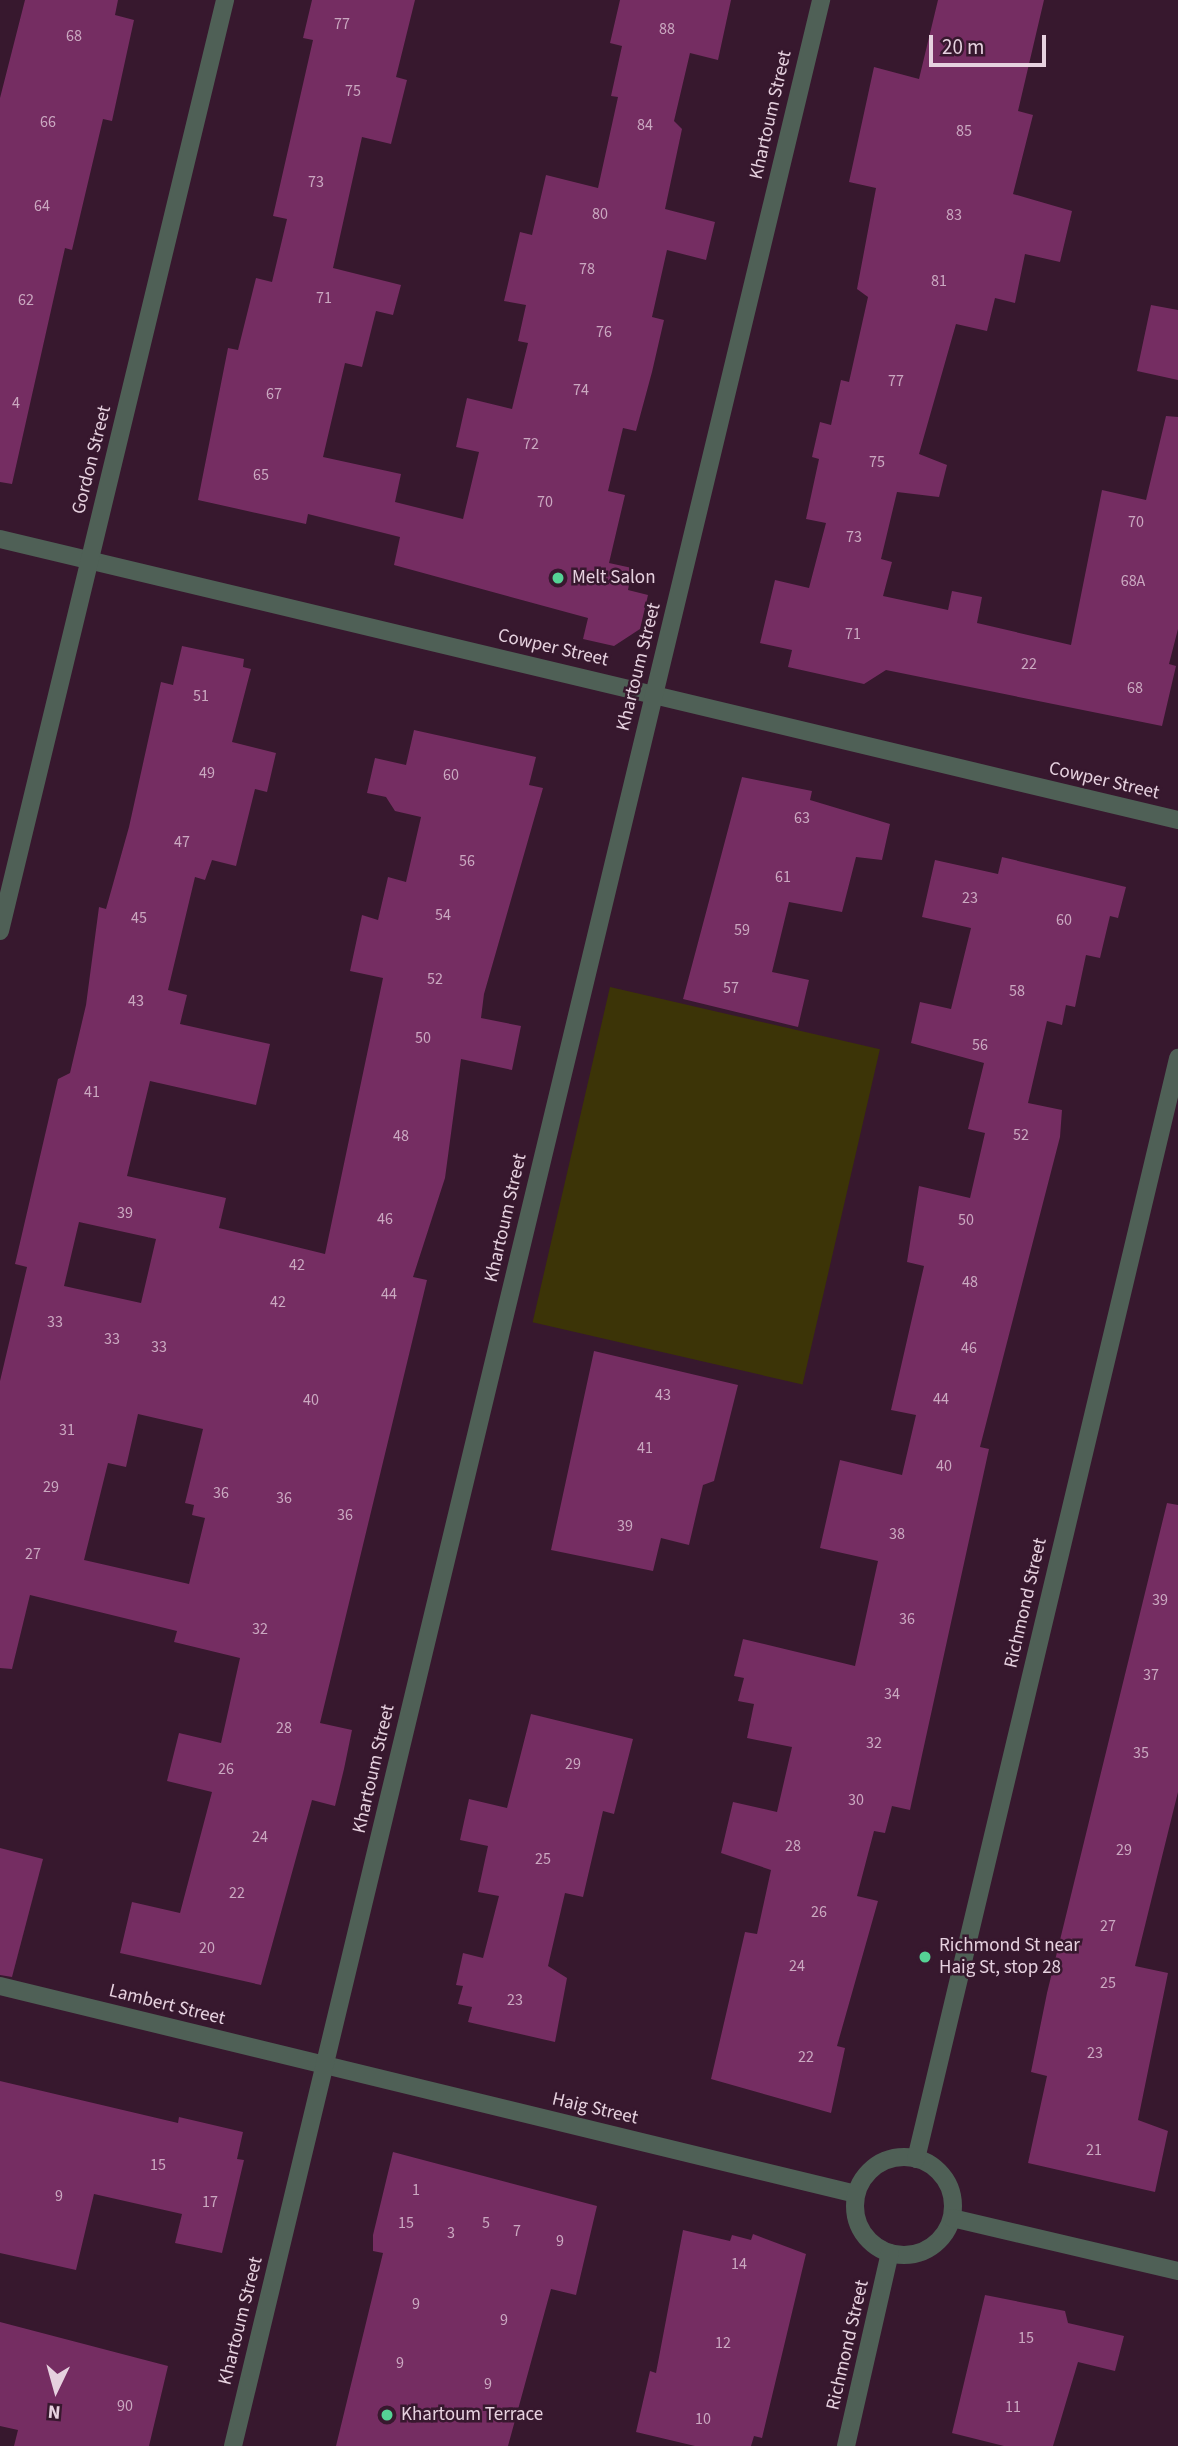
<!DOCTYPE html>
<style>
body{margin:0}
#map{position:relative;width:1178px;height:2446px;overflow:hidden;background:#37182e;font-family:"Source Sans 3",sans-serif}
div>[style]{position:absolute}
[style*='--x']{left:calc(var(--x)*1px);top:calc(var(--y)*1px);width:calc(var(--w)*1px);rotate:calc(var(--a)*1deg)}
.green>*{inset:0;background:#3c3407;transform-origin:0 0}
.building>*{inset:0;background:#752d62}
.minor>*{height:18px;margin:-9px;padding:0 9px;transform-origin:9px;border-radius:9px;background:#4f6056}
.minor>.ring{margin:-9px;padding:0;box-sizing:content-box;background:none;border:18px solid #4f6056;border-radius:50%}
.dots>*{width:19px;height:19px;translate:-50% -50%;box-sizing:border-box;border:4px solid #37182e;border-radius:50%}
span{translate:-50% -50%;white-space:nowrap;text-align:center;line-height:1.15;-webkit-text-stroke:5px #37182e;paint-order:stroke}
.number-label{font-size:16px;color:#caa8c0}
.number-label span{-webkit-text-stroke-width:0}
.street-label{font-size:19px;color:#e6d1df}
.poi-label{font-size:19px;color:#e6d1df}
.left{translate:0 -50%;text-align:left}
.north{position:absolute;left:21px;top:2355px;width:70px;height:70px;-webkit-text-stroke:5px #37182e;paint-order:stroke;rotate:185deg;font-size:19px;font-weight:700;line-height:28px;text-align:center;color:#e6d1df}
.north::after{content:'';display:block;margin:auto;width:24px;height:32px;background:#e6d1df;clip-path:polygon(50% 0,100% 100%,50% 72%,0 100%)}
.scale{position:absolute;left:929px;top:35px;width:117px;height:32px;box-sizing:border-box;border:4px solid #e6d1df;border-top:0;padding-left:9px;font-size:21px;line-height:24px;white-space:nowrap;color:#e6d1df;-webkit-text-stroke:5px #37182e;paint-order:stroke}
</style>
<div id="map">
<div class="green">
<i style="left:610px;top:987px;width:277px;height:344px;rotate:13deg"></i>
</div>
<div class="building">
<i style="clip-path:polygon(25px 0,118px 0,115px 15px,134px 20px,112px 121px,103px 119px,72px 250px,65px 248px,12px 484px,0 482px,0 98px)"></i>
<i style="clip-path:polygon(312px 0,415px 0,396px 77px,407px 80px,391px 144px,362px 137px,333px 268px,401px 285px,393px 315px,376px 311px,362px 367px,345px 363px,323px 457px,401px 474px,395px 502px,463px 519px,479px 452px,456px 447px,467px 398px,512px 409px,528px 343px,518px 341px,526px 305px,504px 301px,520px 232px,532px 235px,546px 175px,598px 188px,618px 97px,611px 96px,622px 46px,610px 43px,620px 0,731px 0,718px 60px,690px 53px,674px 121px,682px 129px,665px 209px,715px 222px,706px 260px,667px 250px,652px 317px,664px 320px,652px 372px,636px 431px,623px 428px,608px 491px,625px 495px,609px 563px,632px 568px,628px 590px,648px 595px,640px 629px,614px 646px,583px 639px,588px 618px,394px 565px,400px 537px,308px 514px,306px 524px,198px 500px,228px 348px,238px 350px,256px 278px,272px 282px,287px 219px,273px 216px,313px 40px,303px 38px)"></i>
<i style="clip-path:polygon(938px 0,1044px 0,1018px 111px,1033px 115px,1013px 194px,1072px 211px,1060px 262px,1025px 254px,1015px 303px,995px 298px,987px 331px,956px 324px,919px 454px,947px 465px,939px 497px,897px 492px,881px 559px,892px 562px,883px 596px,948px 610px,952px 591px,982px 597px,977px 623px,1071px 645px,1102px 490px,1146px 500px,1166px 416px,1178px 417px,1178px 629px,1169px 664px,1176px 666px,1162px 726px,886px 670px,864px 684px,788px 667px,792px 650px,760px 643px,775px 580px,809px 588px,826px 523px,806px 519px,819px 459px,812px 457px,820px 422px,831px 425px,841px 380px,849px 382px,868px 297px,857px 289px,876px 188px,849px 182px,874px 67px,919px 79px)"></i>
<i style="clip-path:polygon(1151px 305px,1178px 310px,1178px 380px,1137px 371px)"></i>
<i style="clip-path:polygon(evenodd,182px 646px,244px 659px,243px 667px,251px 669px,232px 742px,276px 753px,267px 792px,255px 789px,236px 866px,212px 860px,205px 880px,195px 877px,168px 990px,187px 995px,180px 1024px,270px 1044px,256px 1105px,150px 1081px,127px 1176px,226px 1198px,219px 1228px,325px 1254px,383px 978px,350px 971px,362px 915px,378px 920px,388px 877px,406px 882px,421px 817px,395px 811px,386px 797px,367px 793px,375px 758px,406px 765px,414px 730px,536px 757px,529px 785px,543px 788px,484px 994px,481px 1018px,521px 1026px,512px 1070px,461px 1059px,445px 1178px,413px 1277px,427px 1280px,320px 1723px,352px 1730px,344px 1769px,335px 1806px,312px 1800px,261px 1985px,120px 1953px,132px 1902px,180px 1913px,212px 1792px,167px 1781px,179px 1733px,221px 1743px,240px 1658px,174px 1642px,177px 1631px,30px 1595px,12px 1669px,0 1668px,0 1381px,27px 1267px,15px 1264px,58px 1079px,70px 1073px,86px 1005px,99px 907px,106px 909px,129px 827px,161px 682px,173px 685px,182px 646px,79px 1222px,156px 1239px,141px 1303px,64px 1286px,79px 1222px,182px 646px,138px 1414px,203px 1429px,185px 1503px,194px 1505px,192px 1515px,205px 1518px,189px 1584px,84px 1560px,108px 1463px,126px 1467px,138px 1414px)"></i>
<i style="clip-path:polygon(742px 777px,812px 791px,810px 800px,890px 824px,882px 860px,856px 857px,842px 912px,789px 902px,772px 972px,809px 980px,798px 1027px,683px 999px)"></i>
<i style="clip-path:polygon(1002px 857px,1126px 887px,1118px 918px,1110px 916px,1100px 958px,1086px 955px,1075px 1007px,1066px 1005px,1062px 1025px,1047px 1021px,1028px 1103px,1062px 1110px,1060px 1137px,980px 1447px,989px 1449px,910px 1810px,892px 1806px,885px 1833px,874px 1831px,857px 1896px,878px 1901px,837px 2046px,845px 2048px,831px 2113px,711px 2079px,745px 1932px,757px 1934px,771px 1870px,721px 1853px,733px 1802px,777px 1812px,792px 1747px,747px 1738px,754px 1704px,738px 1701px,744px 1678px,734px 1676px,743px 1639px,855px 1666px,878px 1561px,820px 1548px,840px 1460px,902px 1475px,916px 1415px,891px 1410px,924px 1266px,907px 1262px,919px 1186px,970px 1198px,985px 1133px,968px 1129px,984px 1063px,911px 1043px,920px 1002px,951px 1009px,971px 928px,922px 917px,935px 860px,998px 874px)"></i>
<i style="clip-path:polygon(594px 1351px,738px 1385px,714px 1481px,703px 1485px,689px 1545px,661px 1538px,653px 1571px,551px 1550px)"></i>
<i style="clip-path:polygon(1167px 1503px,1178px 1505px,1178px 1792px,1135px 1966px,1168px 1973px,1138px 2120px,1168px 2131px,1155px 2192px,1028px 2163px,1047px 2076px,1031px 2072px,1047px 1993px)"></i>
<i style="clip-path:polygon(531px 1714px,633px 1739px,614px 1814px,603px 1811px,583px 1897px,565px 1893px,548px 1966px,567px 1978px,555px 2042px,468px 2022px,472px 2007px,458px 2004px,463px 1986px,456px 1985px,463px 1953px,483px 1958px,499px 1896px,478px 1892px,488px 1846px,460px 1840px,469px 1799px,507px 1808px)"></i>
<i style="clip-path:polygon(0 1848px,43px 1859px,12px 1977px,0 1975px)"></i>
<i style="clip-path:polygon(0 2081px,178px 2123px,179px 2117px,243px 2132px,237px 2159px,244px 2160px,222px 2253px,175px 2243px,182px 2214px,94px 2194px,76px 2270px,0 2253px)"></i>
<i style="clip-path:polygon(393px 2152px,597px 2206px,576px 2295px,551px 2289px,508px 2446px,336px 2446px,383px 2253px,373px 2251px,373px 2235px)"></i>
<i style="clip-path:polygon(683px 2230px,730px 2241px,732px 2235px,751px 2240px,753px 2234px,806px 2254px,762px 2438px,754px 2436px,751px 2446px,695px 2446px,636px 2432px,650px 2371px,656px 2373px)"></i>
<i style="clip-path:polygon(985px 2295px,1065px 2311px,1068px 2323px,1124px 2336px,1115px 2371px,1078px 2362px,1053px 2446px,1004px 2446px,952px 2433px)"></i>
<i style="clip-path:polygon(0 2322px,168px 2366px,149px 2446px,14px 2446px,18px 2430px,0 2426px)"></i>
</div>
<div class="minor">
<i style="--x:0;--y:539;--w:1211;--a:13.42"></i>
<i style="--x:0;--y:931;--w:958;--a:-76.41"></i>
<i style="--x:0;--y:1986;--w:881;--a:13.66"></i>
<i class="ring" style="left:855px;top:2157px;width:80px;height:80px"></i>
<i style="--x:916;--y:2159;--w:1132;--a:-76.61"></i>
<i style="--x:952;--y:2218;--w:232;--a:13.2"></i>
<i style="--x:233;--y:2446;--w:2516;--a:-76.48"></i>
<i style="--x:846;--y:2446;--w:198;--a:-77.2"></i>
</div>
<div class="dots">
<i style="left:558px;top:578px;background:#55d395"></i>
<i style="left:925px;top:1957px;background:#55d395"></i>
<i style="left:387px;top:2415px;background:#55d395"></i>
</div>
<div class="number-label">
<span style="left:342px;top:24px">77</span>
<span style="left:667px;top:29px">88</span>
<span style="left:74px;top:36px">68</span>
<span style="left:353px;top:91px">75</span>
<span style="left:48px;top:122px">66</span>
<span style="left:645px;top:125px">84</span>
<span style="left:964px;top:131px">85</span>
<span style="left:316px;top:182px">73</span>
<span style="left:42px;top:206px">64</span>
<span style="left:600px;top:214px">80</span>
<span style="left:954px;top:215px">83</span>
<span style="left:587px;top:269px">78</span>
<span style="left:939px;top:281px">81</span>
<span style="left:324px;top:298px">71</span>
<span style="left:26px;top:300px">62</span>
<span style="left:604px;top:332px">76</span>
<span style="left:896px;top:381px">77</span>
<span style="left:581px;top:390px">74</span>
<span style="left:274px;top:394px">67</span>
<span style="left:16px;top:403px">4</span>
<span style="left:531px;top:444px">72</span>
<span style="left:877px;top:462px">75</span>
<span style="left:261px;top:475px">65</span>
<span style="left:545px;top:502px">70</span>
<span style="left:1136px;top:522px">70</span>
<span style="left:854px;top:537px">73</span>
<span style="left:1133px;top:581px">68A</span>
<span style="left:853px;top:634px">71</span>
<span style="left:1029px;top:664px">22</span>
<span style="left:1135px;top:688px">68</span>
<span style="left:201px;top:696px">51</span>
<span style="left:207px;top:773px">49</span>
<span style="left:451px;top:775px">60</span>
<span style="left:802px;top:818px">63</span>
<span style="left:182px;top:842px">47</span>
<span style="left:467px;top:861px">56</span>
<span style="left:783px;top:877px">61</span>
<span style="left:970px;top:898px">23</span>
<span style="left:443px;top:915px">54</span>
<span style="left:139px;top:918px">45</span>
<span style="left:1064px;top:920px">60</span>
<span style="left:742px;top:930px">59</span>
<span style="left:435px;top:979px">52</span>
<span style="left:731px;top:988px">57</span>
<span style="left:1017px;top:991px">58</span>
<span style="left:136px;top:1001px">43</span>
<span style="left:423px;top:1038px">50</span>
<span style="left:980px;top:1045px">56</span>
<span style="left:92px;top:1092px">41</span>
<span style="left:1021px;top:1135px">52</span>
<span style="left:401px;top:1136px">48</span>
<span style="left:125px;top:1213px">39</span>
<span style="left:385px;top:1219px">46</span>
<span style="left:966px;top:1220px">50</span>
<span style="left:297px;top:1265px">42</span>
<span style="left:970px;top:1282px">48</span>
<span style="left:389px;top:1294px">44</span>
<span style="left:278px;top:1302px">42</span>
<span style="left:55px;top:1322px">33</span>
<span style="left:112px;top:1339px">33</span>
<span style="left:159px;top:1347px">33</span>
<span style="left:969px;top:1348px">46</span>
<span style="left:663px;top:1395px">43</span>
<span style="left:941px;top:1399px">44</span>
<span style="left:311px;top:1400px">40</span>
<span style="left:67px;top:1430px">31</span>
<span style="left:645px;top:1448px">41</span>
<span style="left:944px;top:1466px">40</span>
<span style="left:51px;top:1487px">29</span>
<span style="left:221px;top:1493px">36</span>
<span style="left:284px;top:1498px">36</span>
<span style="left:345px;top:1515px">36</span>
<span style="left:625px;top:1526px">39</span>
<span style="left:897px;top:1534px">38</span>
<span style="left:33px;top:1554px">27</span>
<span style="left:1160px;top:1600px">39</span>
<span style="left:907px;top:1619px">36</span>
<span style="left:260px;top:1629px">32</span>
<span style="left:1151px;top:1675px">37</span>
<span style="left:892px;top:1694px">34</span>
<span style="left:284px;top:1728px">28</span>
<span style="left:874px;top:1743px">32</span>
<span style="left:1141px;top:1753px">35</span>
<span style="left:573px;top:1764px">29</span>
<span style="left:226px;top:1769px">26</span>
<span style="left:856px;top:1800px">30</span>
<span style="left:260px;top:1837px">24</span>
<span style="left:793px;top:1846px">28</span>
<span style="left:1124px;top:1850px">29</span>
<span style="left:543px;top:1859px">25</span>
<span style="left:237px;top:1893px">22</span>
<span style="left:819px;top:1912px">26</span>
<span style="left:1108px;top:1926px">27</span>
<span style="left:207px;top:1948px">20</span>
<span style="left:797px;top:1966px">24</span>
<span style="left:1108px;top:1983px">25</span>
<span style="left:515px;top:2000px">23</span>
<span style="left:1095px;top:2053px">23</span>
<span style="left:806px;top:2057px">22</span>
<span style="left:1094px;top:2150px">21</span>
<span style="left:158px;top:2165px">15</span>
<span style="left:416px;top:2190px">1</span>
<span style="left:59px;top:2196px">9</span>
<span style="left:210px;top:2202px">17</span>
<span style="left:406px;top:2223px">15</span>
<span style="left:486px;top:2223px">5</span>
<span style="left:517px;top:2231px">7</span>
<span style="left:451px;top:2233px">3</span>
<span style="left:560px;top:2241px">9</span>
<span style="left:739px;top:2264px">14</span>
<span style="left:416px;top:2304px">9</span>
<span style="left:504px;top:2320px">9</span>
<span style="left:1026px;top:2338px">15</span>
<span style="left:723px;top:2343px">12</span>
<span style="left:400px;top:2363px">9</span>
<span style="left:488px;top:2384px">9</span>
<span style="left:125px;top:2406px">90</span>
<span style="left:1013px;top:2407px">11</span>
<span style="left:703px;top:2419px">10</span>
</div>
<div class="street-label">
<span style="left:771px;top:115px;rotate:-77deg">Khartoum Street</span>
<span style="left:92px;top:460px;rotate:-76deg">Gordon Street</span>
<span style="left:553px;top:648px;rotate:13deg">Cowper Street</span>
<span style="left:639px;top:667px;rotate:-76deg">Khartoum Street</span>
<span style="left:1104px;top:781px;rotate:13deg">Cowper Street</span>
<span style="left:506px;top:1218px;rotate:-77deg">Khartoum Street</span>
<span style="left:1026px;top:1603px;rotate:-77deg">Richmond Street</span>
<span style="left:374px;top:1769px;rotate:-77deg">Khartoum Street</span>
<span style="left:167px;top:2005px;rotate:14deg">Lambert Street</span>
<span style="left:595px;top:2109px;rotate:13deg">Haig Street</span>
<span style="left:241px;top:2321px;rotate:-76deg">Khartoum Street</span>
<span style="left:848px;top:2345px;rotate:-77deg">Richmond Street</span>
</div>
<div class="poi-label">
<span class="left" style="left:572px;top:578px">Melt Salon</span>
<span class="left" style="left:939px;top:1957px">Richmond St near<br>Haig St, stop 28</span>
<span class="left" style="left:401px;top:2415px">Khartoum Terrace</span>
</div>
<div class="north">N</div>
<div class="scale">20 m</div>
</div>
